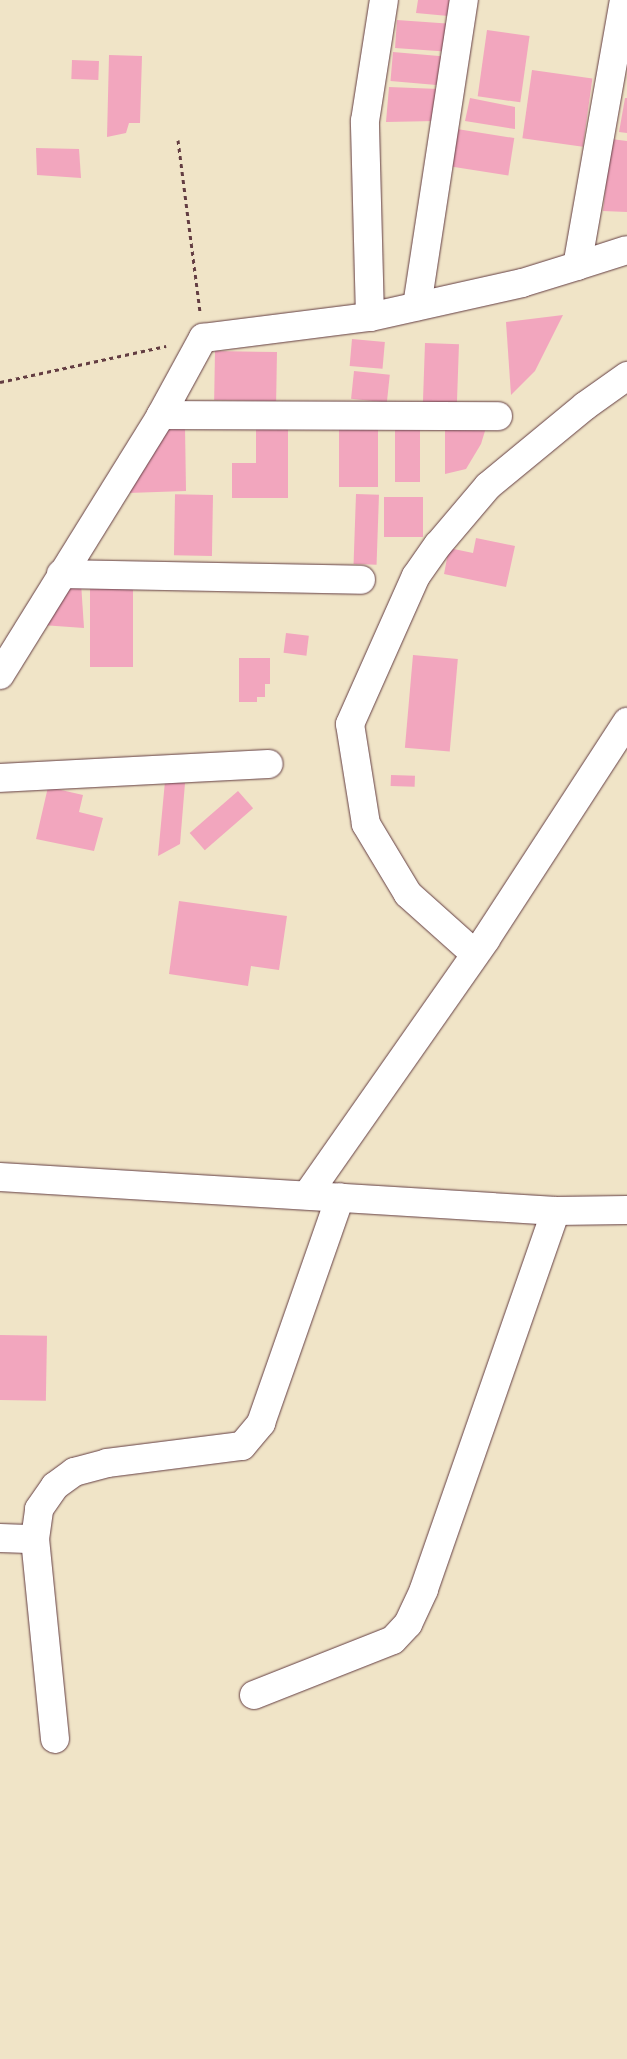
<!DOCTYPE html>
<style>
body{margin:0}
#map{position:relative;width:627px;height:2059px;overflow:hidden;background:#f0e4c7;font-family:"Libre Bodoni",serif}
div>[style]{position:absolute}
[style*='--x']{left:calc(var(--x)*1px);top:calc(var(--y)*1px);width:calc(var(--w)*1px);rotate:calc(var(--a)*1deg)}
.building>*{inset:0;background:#f2a6be;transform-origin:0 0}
.path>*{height:3px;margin-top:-1.5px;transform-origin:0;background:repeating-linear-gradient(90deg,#633d42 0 4px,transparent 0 8px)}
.roads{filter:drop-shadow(0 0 1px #633d42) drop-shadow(0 0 1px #633d42)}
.minor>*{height:28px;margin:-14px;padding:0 14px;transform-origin:14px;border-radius:14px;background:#fff}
span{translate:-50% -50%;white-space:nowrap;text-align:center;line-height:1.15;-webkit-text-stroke:5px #fbf7ec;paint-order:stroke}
</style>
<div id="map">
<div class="building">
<i style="clip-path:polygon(418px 0,460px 0,459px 17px,416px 13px)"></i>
<i style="left:397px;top:20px;width:53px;height:28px;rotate:4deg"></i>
<i style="left:487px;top:30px;width:43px;height:67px;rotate:8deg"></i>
<i style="left:393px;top:52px;width:49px;height:29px;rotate:5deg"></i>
<i style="clip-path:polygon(109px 55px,142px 56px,140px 123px,129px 123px,126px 133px,107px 137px)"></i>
<i style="left:72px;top:60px;width:27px;height:19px;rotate:2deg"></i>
<i style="left:532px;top:70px;width:61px;height:69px;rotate:8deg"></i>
<i style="clip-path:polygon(389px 87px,439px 89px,436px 121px,386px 122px)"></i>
<i style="clip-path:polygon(470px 98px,515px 107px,515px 129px,465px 121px)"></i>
<i style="clip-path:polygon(625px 98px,627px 98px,627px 133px,619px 132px)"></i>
<i style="left:457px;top:129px;width:58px;height:38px;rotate:9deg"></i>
<i style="clip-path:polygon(611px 139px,627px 141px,627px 212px,603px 211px)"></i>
<i style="clip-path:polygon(36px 148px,79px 149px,81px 178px,37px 175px)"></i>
<i style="clip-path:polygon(563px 315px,535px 371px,511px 395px,506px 322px)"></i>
<i style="left:352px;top:339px;width:33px;height:27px;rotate:5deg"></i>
<i style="left:425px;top:343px;width:34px;height:63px;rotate:2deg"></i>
<i style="left:215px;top:351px;width:62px;height:49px;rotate:1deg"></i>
<i style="left:354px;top:371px;width:36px;height:28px;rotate:6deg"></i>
<i style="clip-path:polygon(256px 421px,288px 421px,288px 498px,232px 498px,232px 463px,256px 463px)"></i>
<i style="clip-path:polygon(488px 421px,481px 444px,466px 469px,445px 474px,445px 426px)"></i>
<i style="clip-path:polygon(168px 425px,185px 426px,186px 491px,128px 493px)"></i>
<i style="left:339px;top:429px;width:39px;height:58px"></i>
<i style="left:395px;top:429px;width:25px;height:53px"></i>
<i style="left:356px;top:494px;width:23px;height:70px;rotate:2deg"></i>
<i style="left:213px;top:495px;width:61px;height:38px;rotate:91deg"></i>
<i style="left:423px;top:497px;width:40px;height:39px;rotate:90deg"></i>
<i style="clip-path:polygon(476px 538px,515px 546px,506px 587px,444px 574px,449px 548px,473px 553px)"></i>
<i style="clip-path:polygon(81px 583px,84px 628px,42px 625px,66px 587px)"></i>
<i style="left:90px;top:588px;width:43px;height:79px"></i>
<i style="left:286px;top:633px;width:23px;height:20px;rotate:7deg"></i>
<i style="left:413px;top:655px;width:45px;height:93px;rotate:5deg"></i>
<i style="clip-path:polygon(239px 658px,270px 658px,270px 684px,265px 684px,265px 697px,257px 697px,257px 702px,239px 702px)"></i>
<i style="left:391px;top:775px;width:24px;height:11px;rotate:2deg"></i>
<i style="clip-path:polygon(165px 781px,185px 783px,180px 844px,158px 856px)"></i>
<i style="clip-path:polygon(48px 787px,83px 795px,79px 812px,103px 818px,94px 851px,36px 839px)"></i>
<i style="left:238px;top:791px;width:23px;height:64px;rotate:49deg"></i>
<i style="clip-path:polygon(179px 901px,287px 916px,279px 970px,251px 966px,248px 986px,169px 974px)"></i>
<i style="left:0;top:1335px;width:47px;height:65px;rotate:1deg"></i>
</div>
<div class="path">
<i style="--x:178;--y:140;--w:172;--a:82.7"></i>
<i style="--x:0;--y:382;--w:170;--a:-12.2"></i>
</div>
<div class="roads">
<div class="minor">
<i style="--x:624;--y:0;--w:270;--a:100"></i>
<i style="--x:577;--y:266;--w:52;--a:-17.7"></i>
<i style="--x:417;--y:306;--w:310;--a:-81.3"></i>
<i style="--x:370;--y:317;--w:196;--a:-91.5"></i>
<i style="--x:365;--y:121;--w:122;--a:-81.1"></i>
<i style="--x:161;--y:415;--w:337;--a:0.2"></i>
<i style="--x:61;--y:574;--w:300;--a:1.1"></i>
<i style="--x:0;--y:675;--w:306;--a:-58.2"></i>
<i style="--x:161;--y:415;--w:88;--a:-61.4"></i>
<i style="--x:203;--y:338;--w:168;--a:-7.2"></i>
<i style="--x:370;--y:317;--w:156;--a:-12.6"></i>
<i style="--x:522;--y:283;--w:58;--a:-17.2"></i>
<i style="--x:0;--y:778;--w:269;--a:-3"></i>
<i style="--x:475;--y:954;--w:90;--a:-138.2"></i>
<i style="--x:408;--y:894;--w:82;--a:-121"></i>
<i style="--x:366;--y:824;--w:101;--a:-99.1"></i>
<i style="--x:350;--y:724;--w:162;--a:-66"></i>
<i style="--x:416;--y:576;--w:38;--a:-55"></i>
<i style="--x:438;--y:545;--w:77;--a:-49.7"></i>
<i style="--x:488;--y:486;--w:126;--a:-39.5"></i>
<i style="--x:585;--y:406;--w:52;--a:-35.5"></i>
<i style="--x:0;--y:1177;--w:557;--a:3.5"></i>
<i style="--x:556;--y:1211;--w:71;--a:-0.8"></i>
<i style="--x:307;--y:1195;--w:312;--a:-55"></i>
<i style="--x:486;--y:939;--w:259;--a:-57"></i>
<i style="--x:0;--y:1538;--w:35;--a:2"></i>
<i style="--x:254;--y:1695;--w:149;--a:-21.6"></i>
<i style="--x:393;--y:1640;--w:22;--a:-47"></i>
<i style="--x:408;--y:1624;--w:38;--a:-65"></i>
<i style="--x:424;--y:1589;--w:400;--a:-70.8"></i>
<i style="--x:55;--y:1739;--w:201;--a:-95.7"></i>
<i style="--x:35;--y:1539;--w:30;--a:-82"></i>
<i style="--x:39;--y:1509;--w:28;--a:-55"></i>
<i style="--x:55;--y:1486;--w:24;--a:-36"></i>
<i style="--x:74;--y:1472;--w:34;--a:-15"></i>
<i style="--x:107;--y:1463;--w:136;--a:-7.2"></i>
<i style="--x:242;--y:1446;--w:30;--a:-50"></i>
<i style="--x:261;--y:1423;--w:239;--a:-70.7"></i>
</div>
</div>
</div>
